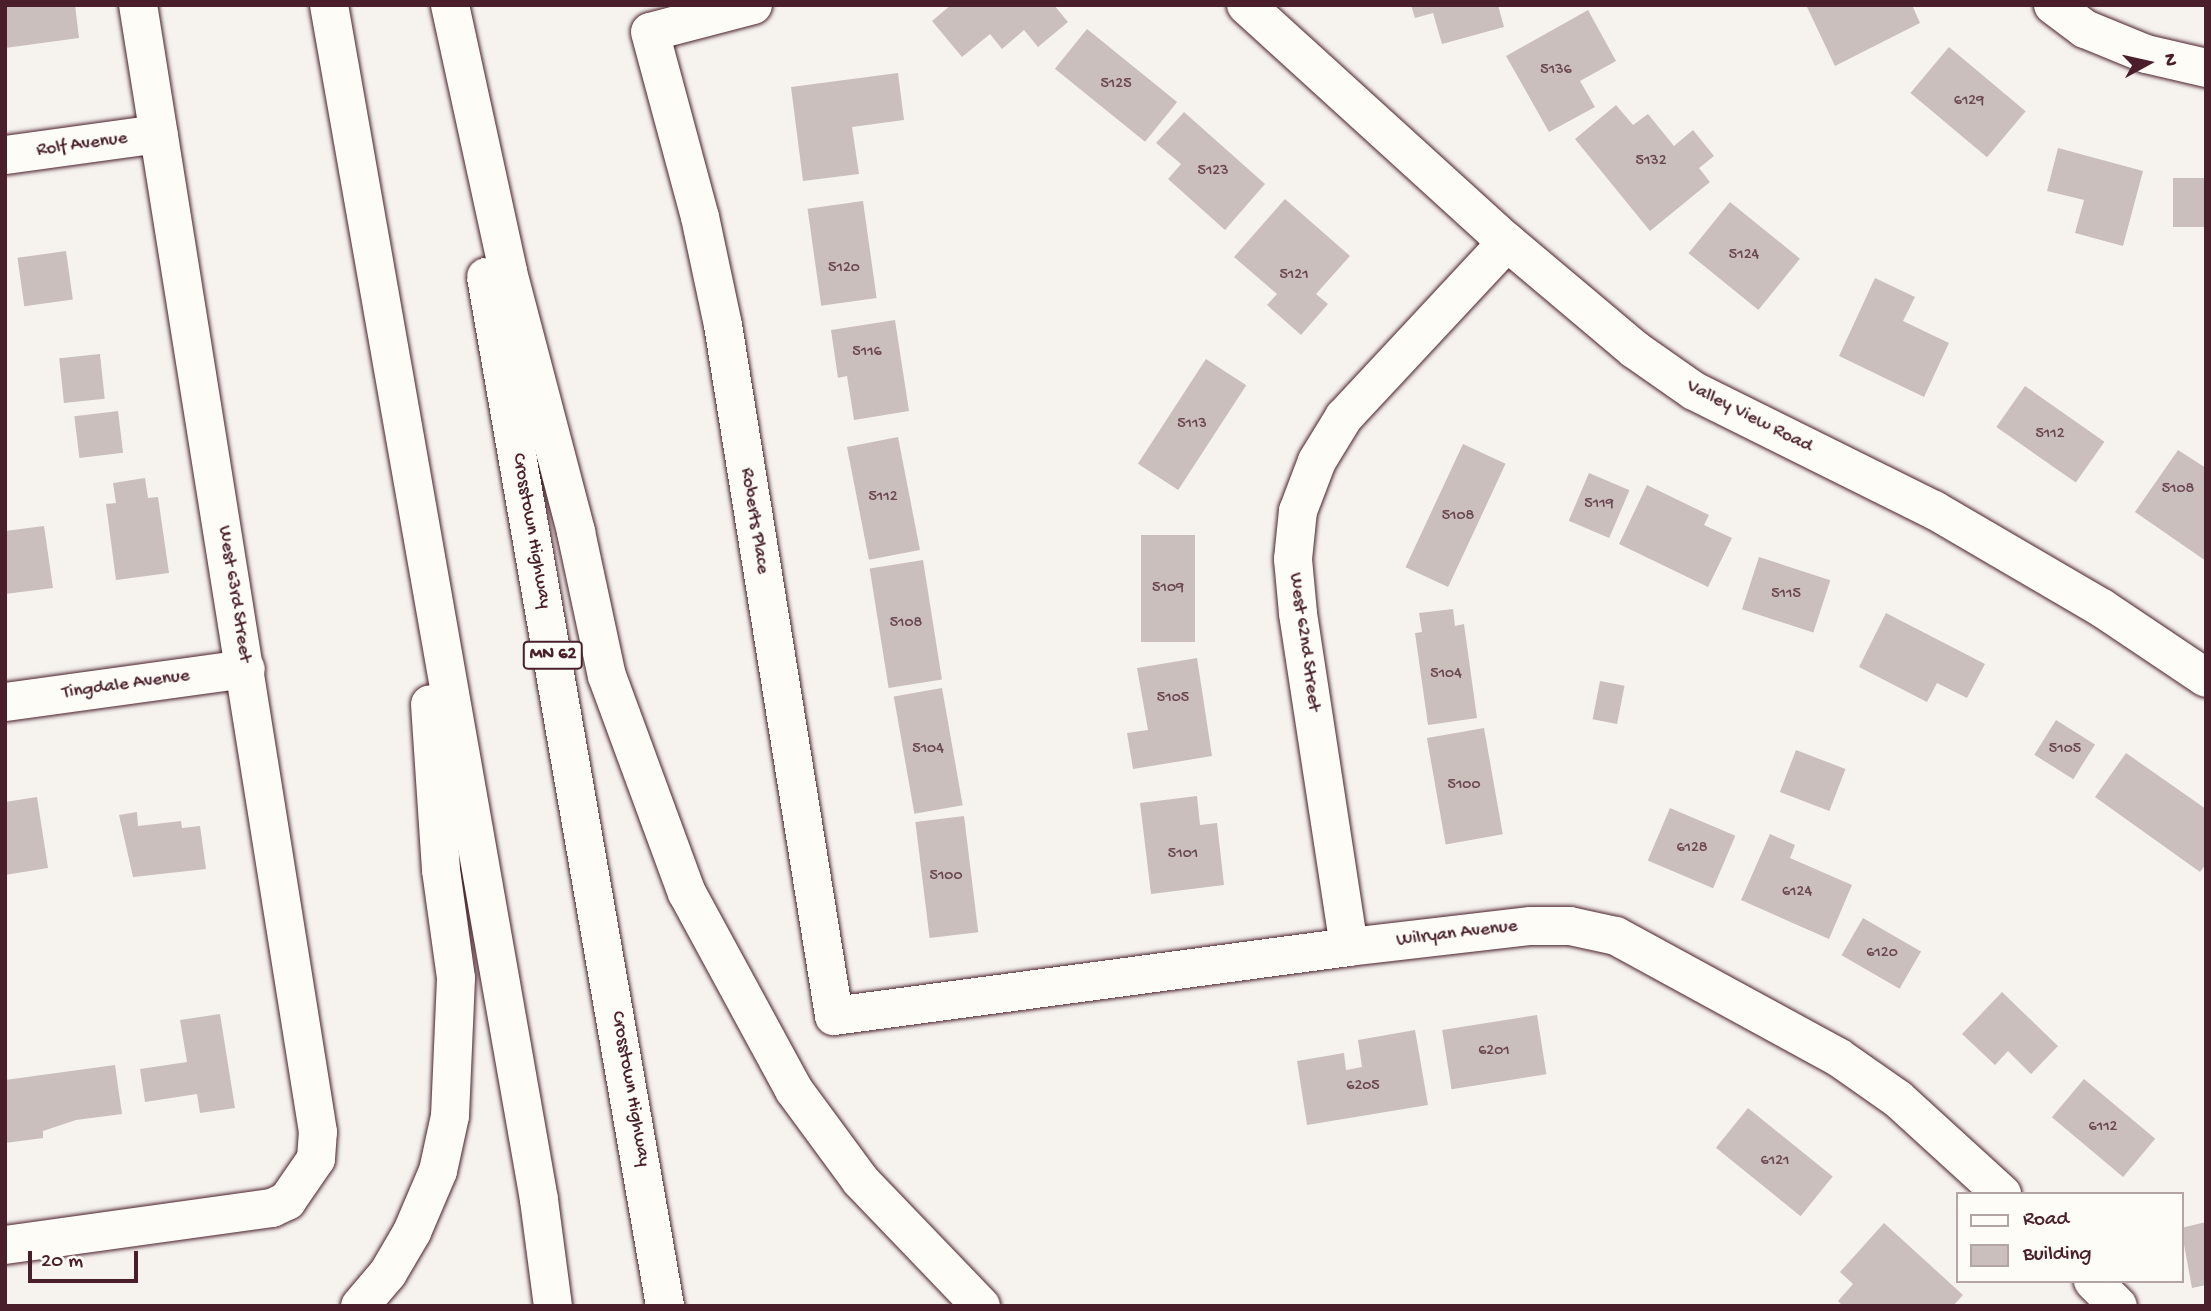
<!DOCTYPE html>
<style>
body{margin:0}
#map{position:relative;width:2211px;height:1311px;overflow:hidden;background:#f6f3ef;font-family:"Gochi Hand",sans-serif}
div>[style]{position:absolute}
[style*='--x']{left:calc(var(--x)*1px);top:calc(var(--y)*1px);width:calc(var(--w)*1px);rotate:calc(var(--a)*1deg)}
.building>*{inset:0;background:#cbbfbe;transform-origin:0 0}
.roads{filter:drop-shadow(0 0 2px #4a1f2b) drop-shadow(0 0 2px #4a1f2b)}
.minor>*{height:38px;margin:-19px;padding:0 19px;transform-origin:19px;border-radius:19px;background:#fdfcf7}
.highway>*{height:38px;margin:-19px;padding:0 19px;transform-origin:19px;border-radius:19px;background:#fdfcf7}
span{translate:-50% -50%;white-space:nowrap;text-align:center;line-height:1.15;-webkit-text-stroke:7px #fdfcf7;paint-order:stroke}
.number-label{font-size:16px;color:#6a4750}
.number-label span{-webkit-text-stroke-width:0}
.shield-label span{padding:2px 5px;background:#fdfcf7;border:2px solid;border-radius:5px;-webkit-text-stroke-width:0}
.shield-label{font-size:18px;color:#4a1f2b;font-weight:700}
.street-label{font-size:19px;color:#4a1f2b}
.frame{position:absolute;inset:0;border:7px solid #4a1f2b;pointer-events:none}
.legend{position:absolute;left:1956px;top:1192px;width:228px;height:91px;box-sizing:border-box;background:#fdfcf7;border:2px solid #b5a4a5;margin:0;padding:9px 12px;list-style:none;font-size:21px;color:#4a1f2b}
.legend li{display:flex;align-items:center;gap:14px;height:35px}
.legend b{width:35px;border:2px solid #b5a4a5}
.north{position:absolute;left:2113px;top:28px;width:70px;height:70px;-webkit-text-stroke:5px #fdfcf7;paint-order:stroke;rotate:82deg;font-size:19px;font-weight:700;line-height:28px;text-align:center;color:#4a1f2b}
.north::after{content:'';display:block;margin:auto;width:24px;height:32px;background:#4a1f2b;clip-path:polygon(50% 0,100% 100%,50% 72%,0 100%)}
.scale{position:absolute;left:28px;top:1251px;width:110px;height:32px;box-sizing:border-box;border:4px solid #4a1f2b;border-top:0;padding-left:9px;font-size:21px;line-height:24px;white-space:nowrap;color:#4a1f2b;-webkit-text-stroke:5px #fdfcf7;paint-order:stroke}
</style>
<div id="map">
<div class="building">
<i style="clip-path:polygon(5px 5px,75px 5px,79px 38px,5px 48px)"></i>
<i style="clip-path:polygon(951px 5px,1054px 5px,1068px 22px,1038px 47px,1024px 30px,1002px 49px,990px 34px,962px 57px,932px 21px)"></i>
<i style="clip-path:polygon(1411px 5px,1498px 5px,1504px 27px,1442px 44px,1433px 13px,1415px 18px)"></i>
<i style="clip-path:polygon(1806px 5px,1912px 5px,1920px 23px,1835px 66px)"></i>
<i style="clip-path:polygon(1588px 10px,1616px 61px,1580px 81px,1595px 107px,1549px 132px,1506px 56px)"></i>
<i style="left:1087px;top:29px;width:116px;height:51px;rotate:39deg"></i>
<i style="left:1949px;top:47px;width:100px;height:60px;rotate:40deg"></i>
<i style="clip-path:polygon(898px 73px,904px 120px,852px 127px,859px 174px,803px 181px,791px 87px)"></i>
<i style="clip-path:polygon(1616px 105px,1633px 125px,1648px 114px,1674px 146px,1693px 130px,1714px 156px,1699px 168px,1710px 182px,1650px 231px,1575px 139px)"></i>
<i style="clip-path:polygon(1184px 112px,1265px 184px,1225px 230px,1168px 179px,1181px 164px,1156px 143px)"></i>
<i style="clip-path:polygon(2058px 148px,2143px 171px,2123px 246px,2075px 233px,2084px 200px,2047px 191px)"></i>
<i style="left:2206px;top:178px;width:49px;height:33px;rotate:90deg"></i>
<i style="clip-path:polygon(1285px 199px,1350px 256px,1316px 294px,1328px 304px,1301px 335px,1267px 305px,1277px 294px,1234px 257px)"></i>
<i style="left:863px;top:201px;width:98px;height:56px;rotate:82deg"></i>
<i style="left:1730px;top:202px;width:90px;height:66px;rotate:39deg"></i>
<i style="left:66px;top:251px;width:49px;height:49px;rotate:82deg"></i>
<i style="clip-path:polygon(1875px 278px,1915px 297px,1903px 321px,1949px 343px,1924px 397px,1839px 356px)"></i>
<i style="clip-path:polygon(895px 320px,909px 411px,854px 420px,847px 376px,838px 378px,831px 330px)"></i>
<i style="left:100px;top:354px;width:45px;height:41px;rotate:84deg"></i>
<i style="left:1206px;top:359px;width:48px;height:125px;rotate:33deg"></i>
<i style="left:2025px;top:386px;width:97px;height:50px;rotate:35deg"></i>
<i style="left:118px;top:411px;width:42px;height:44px;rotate:83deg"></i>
<i style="left:898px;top:437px;width:115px;height:52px;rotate:79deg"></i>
<i style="left:1463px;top:444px;width:47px;height:136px;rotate:25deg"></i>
<i style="clip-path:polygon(2178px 450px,2206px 468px,2206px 561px,2135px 512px)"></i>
<i style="left:1589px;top:473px;width:44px;height:52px;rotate:23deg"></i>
<i style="clip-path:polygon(145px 478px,148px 498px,158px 497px,169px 573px,116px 580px,106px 504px,116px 503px,113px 483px)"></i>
<i style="clip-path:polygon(1647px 485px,1709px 515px,1704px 525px,1732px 538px,1708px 587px,1619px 544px)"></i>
<i style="clip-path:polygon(44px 526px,53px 588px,5px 594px,5px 531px)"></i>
<i style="left:1141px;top:535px;width:54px;height:107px"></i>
<i style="left:1759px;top:557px;width:75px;height:55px;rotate:18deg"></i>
<i style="left:923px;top:560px;width:121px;height:54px;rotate:81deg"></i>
<i style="clip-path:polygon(1453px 609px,1455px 626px,1464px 624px,1477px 718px,1428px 725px,1415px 633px,1422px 632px,1419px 613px)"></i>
<i style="clip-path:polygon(1886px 613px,1985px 664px,1967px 698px,1937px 683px,1927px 702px,1859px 667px)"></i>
<i style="clip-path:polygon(1197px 658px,1212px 756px,1133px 769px,1127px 733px,1148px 730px,1137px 668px)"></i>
<i style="left:1600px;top:681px;width:25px;height:39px;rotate:11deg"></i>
<i style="left:942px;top:688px;width:119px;height:49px;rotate:80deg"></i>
<i style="left:2056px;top:720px;width:46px;height:41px;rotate:32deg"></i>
<i style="left:1484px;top:728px;width:108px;height:58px;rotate:80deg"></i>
<i style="left:1796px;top:750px;width:53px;height:45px;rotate:21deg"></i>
<i style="clip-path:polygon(2126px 753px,2206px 809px,2206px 864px,2200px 872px,2095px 797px)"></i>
<i style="clip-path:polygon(1197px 796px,1200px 825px,1217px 823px,1224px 885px,1151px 894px,1140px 803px)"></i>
<i style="clip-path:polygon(37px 797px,48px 868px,5px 875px,5px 802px)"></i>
<i style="left:1670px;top:808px;width:71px;height:57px;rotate:23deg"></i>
<i style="clip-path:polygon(137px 812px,138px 826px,181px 821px,182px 828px,200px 826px,206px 869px,133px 877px,119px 815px)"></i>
<i style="left:964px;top:816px;width:117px;height:49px;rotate:83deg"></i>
<i style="clip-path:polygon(1770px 834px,1795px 845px,1790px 858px,1852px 885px,1829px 939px,1741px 900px)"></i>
<i style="left:1863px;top:918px;width:67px;height:43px;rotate:30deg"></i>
<i style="clip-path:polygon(2002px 992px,2058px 1046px,2031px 1074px,2008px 1051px,1995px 1065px,1962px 1034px)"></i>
<i style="clip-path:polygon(220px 1014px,235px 1108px,200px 1113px,197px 1094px,145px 1102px,140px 1069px,187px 1062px,180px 1020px)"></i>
<i style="left:1537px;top:1015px;width:60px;height:96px;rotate:81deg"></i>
<i style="clip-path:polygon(1415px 1030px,1428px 1105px,1307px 1125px,1297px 1061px,1344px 1053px,1346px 1070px,1362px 1067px,1358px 1040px)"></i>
<i style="clip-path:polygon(115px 1065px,122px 1114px,76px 1120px,43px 1131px,43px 1138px,5px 1143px,5px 1080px)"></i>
<i style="left:2084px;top:1079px;width:93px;height:50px;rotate:40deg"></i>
<i style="left:1748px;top:1108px;width:109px;height:51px;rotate:39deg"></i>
<i style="clip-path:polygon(2206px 1222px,2206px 1285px,2192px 1288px,2181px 1228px)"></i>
<i style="clip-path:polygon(1884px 1223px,1963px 1295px,1953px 1306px,1843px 1306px,1838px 1301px,1853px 1284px,1840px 1272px)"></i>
</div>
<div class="roads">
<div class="minor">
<i style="--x:753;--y:5;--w:106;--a:165.3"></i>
<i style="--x:650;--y:32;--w:192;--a:74.9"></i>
<i style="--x:700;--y:217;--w:110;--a:78"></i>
<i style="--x:723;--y:325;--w:700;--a:80.87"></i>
<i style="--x:834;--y:1016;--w:520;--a:-7.63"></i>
<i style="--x:1349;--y:947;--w:183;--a:-6.6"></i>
<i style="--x:1531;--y:926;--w:39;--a:0"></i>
<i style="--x:1570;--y:926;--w:47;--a:12.3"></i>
<i style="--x:1616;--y:936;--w:253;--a:28.6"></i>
<i style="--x:1838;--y:1057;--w:73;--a:35"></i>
<i style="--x:1898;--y:1099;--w:141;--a:42.4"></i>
<i style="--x:1246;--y:5;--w:336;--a:42.3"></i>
<i style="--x:1494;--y:231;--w:183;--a:40.1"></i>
<i style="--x:1634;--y:349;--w:73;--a:35"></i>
<i style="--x:1694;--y:391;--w:268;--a:26.4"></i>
<i style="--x:1934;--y:510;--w:194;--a:30.3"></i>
<i style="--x:2102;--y:608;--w:125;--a:33.9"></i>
<i style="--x:2053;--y:5;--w:40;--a:37"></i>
<i style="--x:2085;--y:29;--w:66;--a:22.3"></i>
<i style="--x:2146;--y:54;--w:62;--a:13.1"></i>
<i style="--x:5;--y:155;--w:155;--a:-7.8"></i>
<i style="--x:5;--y:702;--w:243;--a:-7.8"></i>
<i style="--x:1349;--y:947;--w:338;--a:-98.7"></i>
<i style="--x:1298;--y:613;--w:54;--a:-95.3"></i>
<i style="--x:1293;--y:559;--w:48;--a:-84.1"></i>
<i style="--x:1298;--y:511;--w:53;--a:-69.2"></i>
<i style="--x:1317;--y:461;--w:52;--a:-58.5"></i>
<i style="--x:1344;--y:417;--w:239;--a:-47"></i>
<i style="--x:5;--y:1245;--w:270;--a:-7.9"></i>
<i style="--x:272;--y:1208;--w:17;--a:-25"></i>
<i style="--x:287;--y:1201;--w:51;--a:-55.4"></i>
<i style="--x:316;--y:1159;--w:27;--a:-86"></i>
<i style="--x:318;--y:1132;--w:1141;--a:-99.07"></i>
<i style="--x:2093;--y:1281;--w:35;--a:45"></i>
</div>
<div class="highway">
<i style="--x:329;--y:5;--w:1213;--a:80.03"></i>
<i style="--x:539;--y:1200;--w:107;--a:82.5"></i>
<i style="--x:450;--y:5;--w:273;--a:77.7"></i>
<i style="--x:508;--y:272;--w:269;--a:75.3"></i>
<i style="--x:576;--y:532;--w:147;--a:77.9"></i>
<i style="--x:607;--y:676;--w:231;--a:69.8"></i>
<i style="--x:687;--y:893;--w:224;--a:61.5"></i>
<i style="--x:794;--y:1090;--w:112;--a:53.7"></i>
<i style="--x:860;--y:1180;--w:175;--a:46.2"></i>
<i style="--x:486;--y:277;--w:1044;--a:80.13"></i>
<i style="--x:360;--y:1306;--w:43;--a:-49.7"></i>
<i style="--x:388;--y:1273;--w:48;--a:-59.7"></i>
<i style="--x:412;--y:1232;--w:66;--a:-66.9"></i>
<i style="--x:438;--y:1171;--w:56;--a:-77.7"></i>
<i style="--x:450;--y:1116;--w:138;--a:-87.5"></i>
<i style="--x:456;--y:978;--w:109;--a:-97.9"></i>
<i style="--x:441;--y:870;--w:166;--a:-93.8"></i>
</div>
</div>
<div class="number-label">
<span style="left:1556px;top:71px">5136</span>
<span style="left:1116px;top:85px">5125</span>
<span style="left:1969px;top:102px">6129</span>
<span style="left:1651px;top:162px">5132</span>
<span style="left:1213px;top:172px">5123</span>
<span style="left:1744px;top:256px">5124</span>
<span style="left:844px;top:269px">5120</span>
<span style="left:1294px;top:276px">5121</span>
<span style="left:867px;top:353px">5116</span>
<span style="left:1192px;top:425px">5113</span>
<span style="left:2050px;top:435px">5112</span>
<span style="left:2178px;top:490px">5108</span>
<span style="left:883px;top:498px">5112</span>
<span style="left:1599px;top:505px">5119</span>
<span style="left:1458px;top:517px">5108</span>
<span style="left:1168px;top:589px">5109</span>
<span style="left:1786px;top:595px">5115</span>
<span style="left:906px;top:624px">5108</span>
<span style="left:1446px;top:675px">5104</span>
<span style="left:1173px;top:699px">5105</span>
<span style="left:928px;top:750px">5104</span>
<span style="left:2065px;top:750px">5105</span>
<span style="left:1464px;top:786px">5100</span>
<span style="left:1692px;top:849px">6128</span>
<span style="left:1183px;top:855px">5101</span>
<span style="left:946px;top:877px">5100</span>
<span style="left:1797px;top:893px">6124</span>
<span style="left:1882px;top:954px">6120</span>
<span style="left:1494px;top:1052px">6201</span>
<span style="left:1363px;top:1087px">6205</span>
<span style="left:2103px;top:1128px">6112</span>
<span style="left:1775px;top:1162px">6121</span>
</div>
<div class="shield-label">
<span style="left:553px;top:655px">MN 62</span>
</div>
<div class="street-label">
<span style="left:82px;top:145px;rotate:-8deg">Rolf Avenue</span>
<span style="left:1749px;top:417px;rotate:27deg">Valley View Road</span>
<span style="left:754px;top:521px;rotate:81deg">Roberts Place</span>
<span style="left:531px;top:531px;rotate:80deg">Crosstown Highway</span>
<span style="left:234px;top:594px;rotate:81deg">West 63rd Street</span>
<span style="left:1304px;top:642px;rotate:82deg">West 62nd Street</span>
<span style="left:126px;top:685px;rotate:-8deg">Tingdale Avenue</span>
<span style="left:1457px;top:934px;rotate:-7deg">Wilryan Avenue</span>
<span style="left:630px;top:1089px;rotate:80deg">Crosstown Highway</span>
</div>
<div class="frame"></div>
<ul class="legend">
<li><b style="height:9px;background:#fdfcf7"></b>Road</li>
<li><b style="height:19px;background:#cbbfbe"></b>Building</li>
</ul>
<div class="north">N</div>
<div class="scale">20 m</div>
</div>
